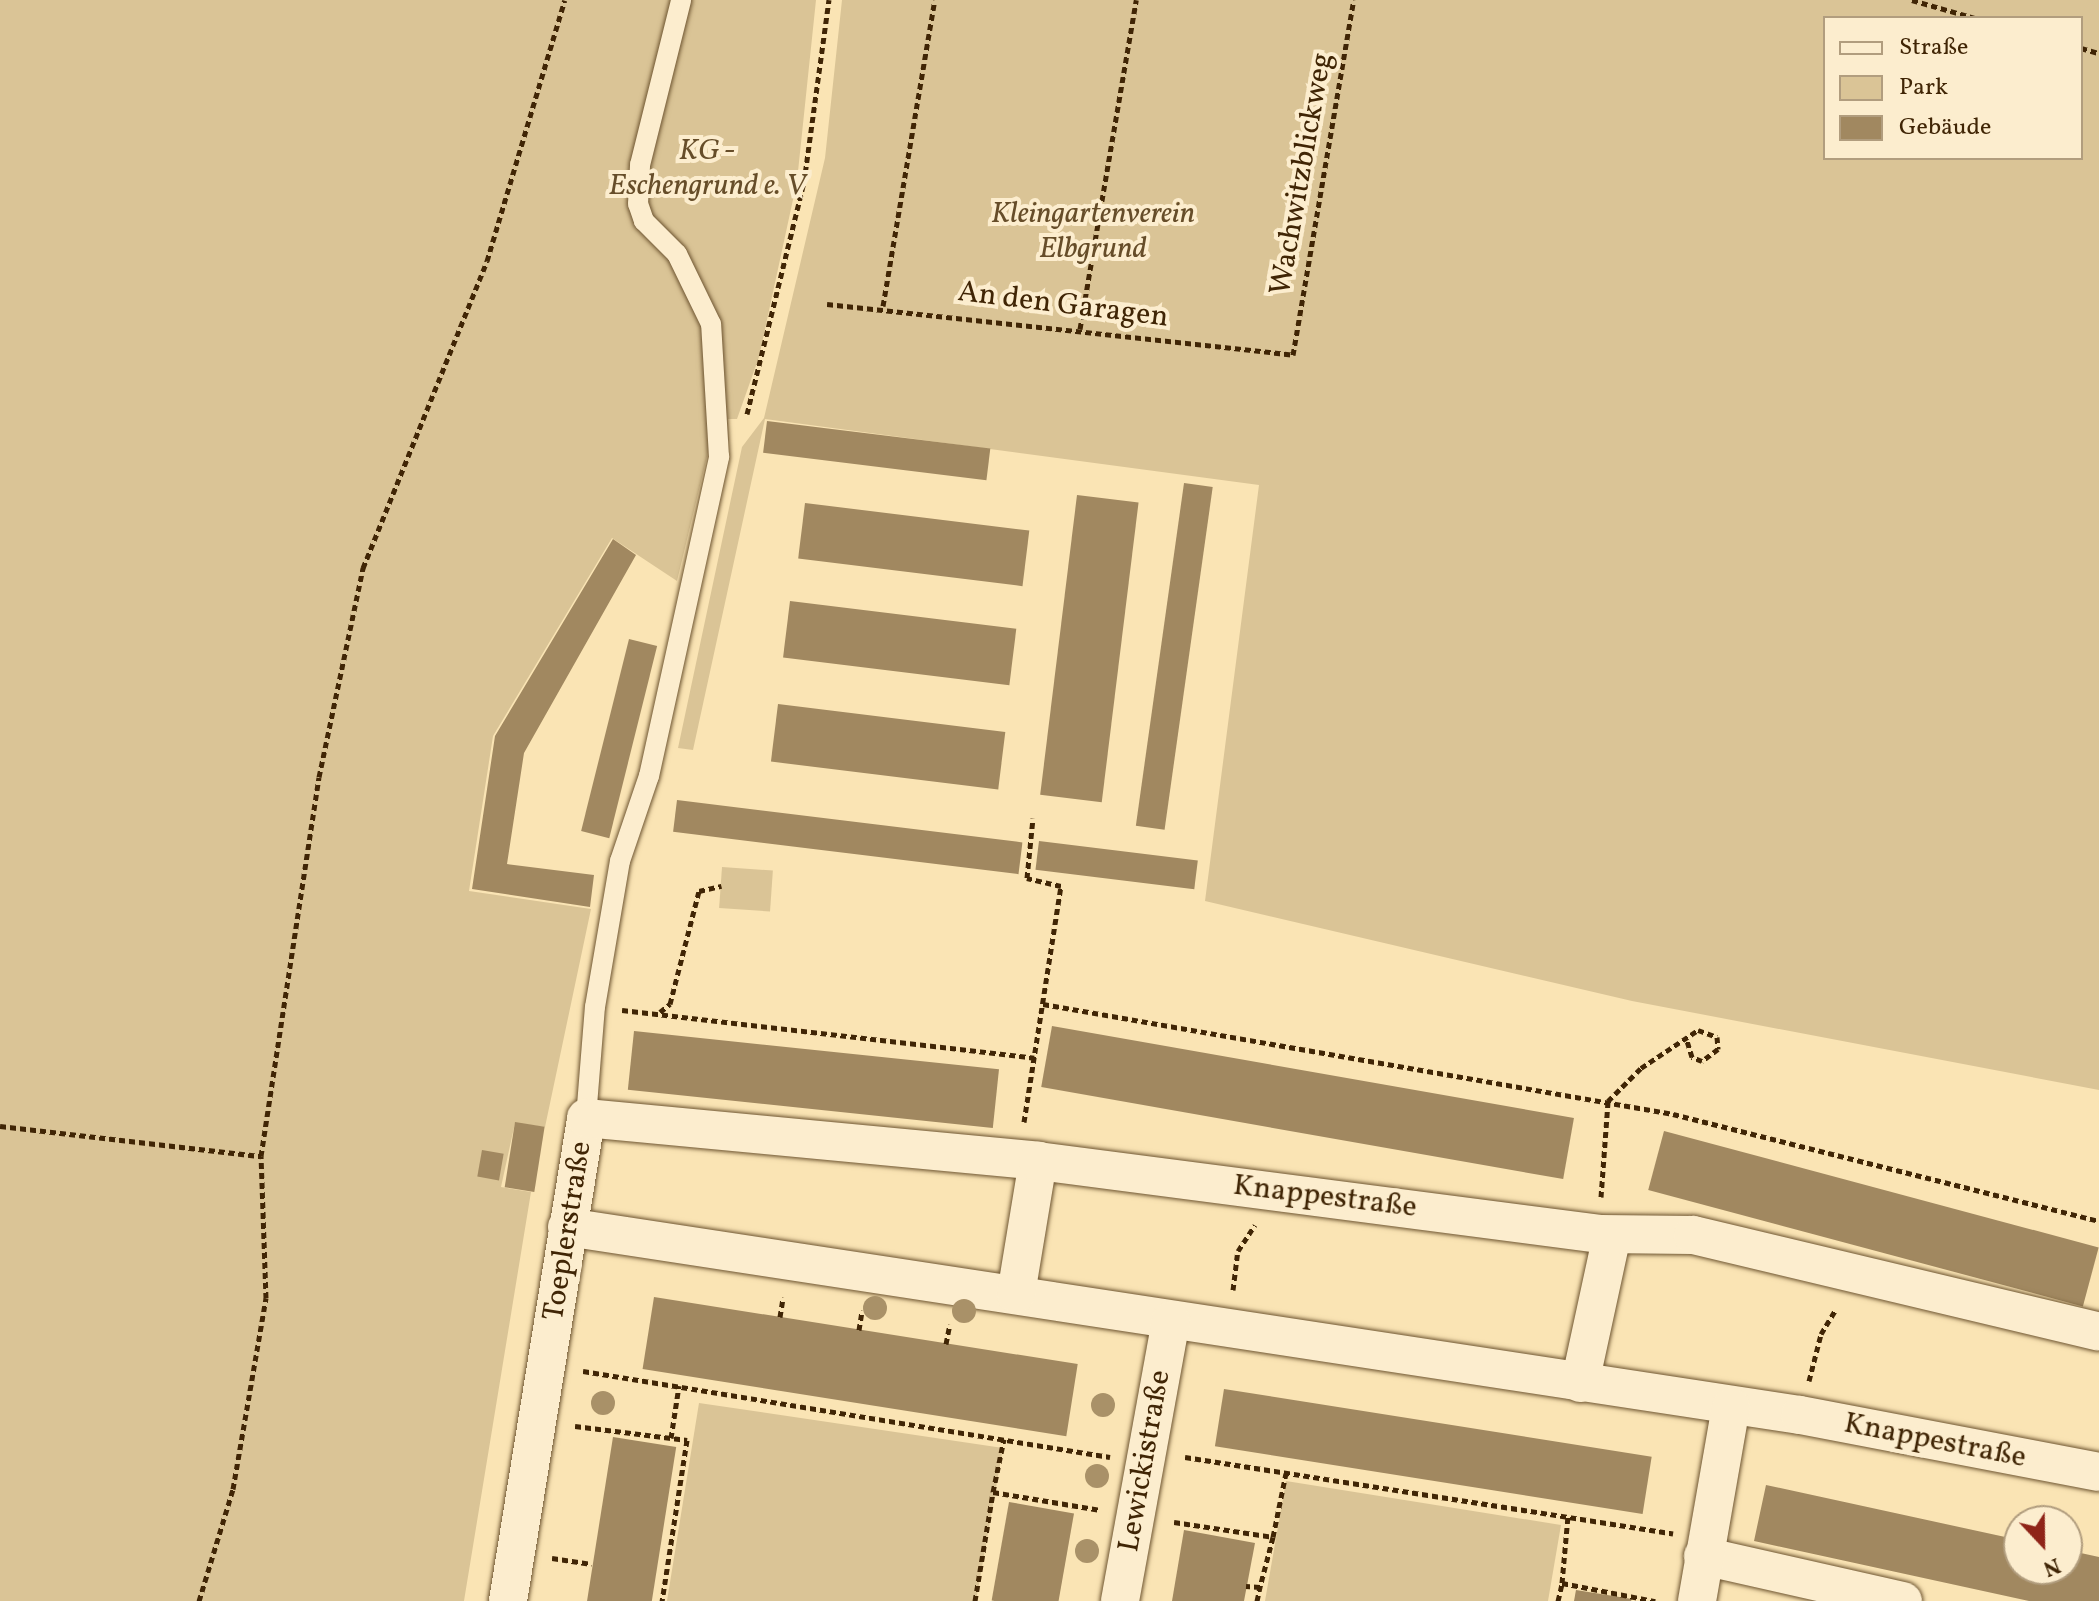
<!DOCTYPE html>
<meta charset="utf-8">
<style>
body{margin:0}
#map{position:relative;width:2099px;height:1601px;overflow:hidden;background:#fae4b4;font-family:Vollkorn,serif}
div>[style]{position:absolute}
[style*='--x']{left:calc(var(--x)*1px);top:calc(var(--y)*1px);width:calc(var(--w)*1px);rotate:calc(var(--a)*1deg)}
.green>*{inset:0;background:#dac496;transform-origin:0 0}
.building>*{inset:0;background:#a18860;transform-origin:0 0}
.path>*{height:5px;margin-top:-2.5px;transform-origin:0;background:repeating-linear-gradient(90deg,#402505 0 6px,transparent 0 10px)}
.roads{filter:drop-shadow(0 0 2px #6e5531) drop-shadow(0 0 2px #6e5531)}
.lane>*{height:20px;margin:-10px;padding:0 10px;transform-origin:10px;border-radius:10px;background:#fcedce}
.street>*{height:38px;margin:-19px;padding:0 19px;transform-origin:19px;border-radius:19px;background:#fcedce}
.trees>*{width:24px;height:24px;margin:-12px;border-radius:50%;background:#a99168}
span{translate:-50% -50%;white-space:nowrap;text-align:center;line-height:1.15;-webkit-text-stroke:8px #fcedce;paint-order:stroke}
.park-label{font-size:30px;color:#664d29;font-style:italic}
.street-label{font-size:30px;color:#402505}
.legend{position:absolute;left:1823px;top:16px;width:260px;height:144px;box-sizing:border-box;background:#fcedce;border:2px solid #b19d7e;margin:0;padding:10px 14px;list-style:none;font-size:24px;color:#402505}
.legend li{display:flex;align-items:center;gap:16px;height:40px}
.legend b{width:40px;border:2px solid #b19d7e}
.north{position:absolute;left:2003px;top:1505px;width:80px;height:80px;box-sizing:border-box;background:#fcedce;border:2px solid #b19d7e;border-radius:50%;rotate:158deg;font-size:22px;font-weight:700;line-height:32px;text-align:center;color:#402505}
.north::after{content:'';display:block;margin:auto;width:28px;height:36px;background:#8f2418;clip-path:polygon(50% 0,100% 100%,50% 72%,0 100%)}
</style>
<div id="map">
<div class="green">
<i style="clip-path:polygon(0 0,816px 0,797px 181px,759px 357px,737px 419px,728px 419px,729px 440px,710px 444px,677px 581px,612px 538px,493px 736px,469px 891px,591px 909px,545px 1127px,515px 1123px,501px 1187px,531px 1192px,464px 1601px,0 1601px)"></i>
<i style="clip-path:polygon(evenodd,842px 0,2099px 0,2099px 1090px,1632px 1001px,1205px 901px,1259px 485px,765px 419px,693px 750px,678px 748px,742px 447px,764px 418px,825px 158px,842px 0,1825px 18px,2081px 18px,2081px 158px,1825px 158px,1825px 18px)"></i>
<i style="left:722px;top:867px;width:51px;height:41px;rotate:4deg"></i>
<i style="clip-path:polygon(699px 1403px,1003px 1448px,976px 1601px,667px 1601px)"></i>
<i style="clip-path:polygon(1286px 1481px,1561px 1525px,1548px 1601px,1265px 1601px)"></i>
</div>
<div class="building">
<i style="left:767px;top:421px;width:225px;height:32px;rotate:7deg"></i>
<i style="left:1184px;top:483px;width:29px;height:346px;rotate:8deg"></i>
<i style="left:1077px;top:495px;width:62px;height:302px;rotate:7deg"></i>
<i style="left:805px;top:503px;width:226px;height:56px;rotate:7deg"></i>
<i style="clip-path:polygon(613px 539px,636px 555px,524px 753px,507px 864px,594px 875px,590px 907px,472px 889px,495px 736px)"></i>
<i style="left:790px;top:601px;width:228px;height:57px;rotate:7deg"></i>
<i style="left:629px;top:639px;width:29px;height:198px;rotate:14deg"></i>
<i style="left:778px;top:704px;width:229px;height:58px;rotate:7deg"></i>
<i style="left:677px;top:800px;width:348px;height:32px;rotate:7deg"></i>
<i style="left:1039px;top:841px;width:160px;height:29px;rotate:7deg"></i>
<i style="left:1052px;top:1026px;width:530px;height:62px;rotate:10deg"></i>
<i style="left:634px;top:1031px;width:367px;height:59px;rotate:6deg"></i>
<i style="left:515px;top:1122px;width:30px;height:66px;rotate:9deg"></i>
<i style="left:1664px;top:1131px;width:450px;height:61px;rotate:15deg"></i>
<i style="left:482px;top:1150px;width:22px;height:27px;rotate:10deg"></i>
<i style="left:654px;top:1297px;width:429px;height:73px;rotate:9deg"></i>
<i style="left:1224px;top:1389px;width:433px;height:58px;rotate:9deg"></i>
<i style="left:613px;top:1437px;width:64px;height:166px;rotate:9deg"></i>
<i style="clip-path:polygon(1766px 1485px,2019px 1540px,2019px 1569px,2067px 1569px,2067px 1550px,2099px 1557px,2099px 1601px,2029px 1601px,1754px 1541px)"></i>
<i style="left:1009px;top:1502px;width:66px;height:100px;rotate:10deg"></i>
<i style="clip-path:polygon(1184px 1530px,1255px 1543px,1244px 1601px,1172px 1601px)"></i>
<i style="clip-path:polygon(1576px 1590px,1632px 1599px,1631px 1601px,1574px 1601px)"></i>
</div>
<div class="path">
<i style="--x:1912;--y:0;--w:66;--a:15.9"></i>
<i style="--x:2081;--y:48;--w:19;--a:16"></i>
<i style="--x:827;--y:304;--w:469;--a:6.2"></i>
<i style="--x:1293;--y:355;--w:360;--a:-80.3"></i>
<i style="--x:883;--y:306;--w:310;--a:-80.4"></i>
<i style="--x:1080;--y:329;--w:334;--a:-80.3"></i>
<i style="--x:747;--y:414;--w:239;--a:-76.2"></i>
<i style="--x:804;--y:182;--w:184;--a:-82.2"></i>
<i style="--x:1043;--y:1004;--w:640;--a:9.9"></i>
<i style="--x:1673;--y:1114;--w:439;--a:14.1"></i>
<i style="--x:622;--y:1010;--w:415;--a:6.6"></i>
<i style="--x:660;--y:1012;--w:13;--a:-39"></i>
<i style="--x:670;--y:1004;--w:117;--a:-75.6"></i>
<i style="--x:699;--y:891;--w:23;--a:-13"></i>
<i style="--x:1024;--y:1122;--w:239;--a:-81.1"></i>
<i style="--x:1061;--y:886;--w:35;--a:-167"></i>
<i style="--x:1027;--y:878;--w:60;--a:-84.3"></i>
<i style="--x:0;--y:1126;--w:263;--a:6.6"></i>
<i style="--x:1601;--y:1197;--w:96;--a:-85.8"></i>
<i style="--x:1608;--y:1101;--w:47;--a:-45"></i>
<i style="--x:1641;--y:1068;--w:69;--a:-33.7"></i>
<i style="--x:1698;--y:1030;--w:20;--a:20"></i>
<i style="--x:1717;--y:1037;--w:12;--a:85"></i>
<i style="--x:1718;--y:1049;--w:20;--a:143"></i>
<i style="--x:1702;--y:1061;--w:11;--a:-158"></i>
<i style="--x:1692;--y:1057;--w:17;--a:-107"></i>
<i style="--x:1233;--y:1290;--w:39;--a:-83"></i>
<i style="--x:1238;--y:1251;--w:31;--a:-57"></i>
<i style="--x:780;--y:1317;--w:20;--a:-81"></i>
<i style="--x:859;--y:1330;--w:20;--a:-81"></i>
<i style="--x:946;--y:1344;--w:20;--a:-79"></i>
<i style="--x:583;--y:1371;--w:534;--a:9.27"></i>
<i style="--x:1809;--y:1381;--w:49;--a:-75.7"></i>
<i style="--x:1821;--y:1334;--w:29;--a:-59"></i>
<i style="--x:575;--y:1426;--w:113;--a:7.1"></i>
<i style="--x:687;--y:1440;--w:163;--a:98.8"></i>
<i style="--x:671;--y:1438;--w:53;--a:-81.3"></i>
<i style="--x:1185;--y:1457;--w:494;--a:8.9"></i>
<i style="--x:993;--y:1492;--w:54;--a:-78.3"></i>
<i style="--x:1174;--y:1522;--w:100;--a:8.6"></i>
<i style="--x:1273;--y:1537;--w:52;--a:104.6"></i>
<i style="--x:1260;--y:1587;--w:14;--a:-176"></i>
<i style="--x:1273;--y:1537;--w:65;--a:-78.5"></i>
<i style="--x:552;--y:1558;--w:40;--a:8.5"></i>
<i style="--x:1562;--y:1583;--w:67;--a:-84.9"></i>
<i style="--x:199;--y:1601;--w:117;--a:-73.1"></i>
<i style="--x:233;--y:1489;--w:194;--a:-80.2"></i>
<i style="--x:266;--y:1298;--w:142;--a:-92"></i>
<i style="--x:261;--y:1156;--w:383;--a:-81.3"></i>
<i style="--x:319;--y:777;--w:214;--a:-78.1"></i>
<i style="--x:363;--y:568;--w:331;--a:-68"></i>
<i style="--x:487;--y:261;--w:272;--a:-73.4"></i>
<i style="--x:975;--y:1601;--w:110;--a:-80.6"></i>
<i style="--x:993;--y:1492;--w:109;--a:9.5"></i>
<i style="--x:1257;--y:1601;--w:14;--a:-78"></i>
<i style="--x:1558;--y:1601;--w:18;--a:-77"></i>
<i style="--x:1562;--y:1583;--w:95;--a:11"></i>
</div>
<div class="roads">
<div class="lane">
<i style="--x:586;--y:1118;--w:111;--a:-85.4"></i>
<i style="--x:595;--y:1007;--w:148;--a:-80.3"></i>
<i style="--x:620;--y:861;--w:90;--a:-71.2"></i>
<i style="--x:649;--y:776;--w:327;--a:-77.6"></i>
<i style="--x:719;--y:457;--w:133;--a:-93.4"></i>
<i style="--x:711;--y:324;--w:78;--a:-115.9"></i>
<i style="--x:677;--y:254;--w:47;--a:-135"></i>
<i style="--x:644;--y:221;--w:18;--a:-109"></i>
<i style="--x:638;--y:204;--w:39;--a:-87"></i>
<i style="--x:640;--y:165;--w:170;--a:-76"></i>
</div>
<div class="street">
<i style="--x:567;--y:1227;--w:1247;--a:8.67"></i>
<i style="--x:1800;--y:1415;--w:304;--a:10.8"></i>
<i style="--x:1016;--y:1294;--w:135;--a:-80.6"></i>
<i style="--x:1580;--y:1383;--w:151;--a:-77.8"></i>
<i style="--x:1703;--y:1556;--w:205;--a:12.7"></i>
<i style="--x:508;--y:1601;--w:489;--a:-80.8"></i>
<i style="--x:586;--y:1118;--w:454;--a:5.4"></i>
<i style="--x:1038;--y:1161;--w:568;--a:7.39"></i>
<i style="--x:1601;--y:1234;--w:92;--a:0.6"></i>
<i style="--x:1693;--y:1235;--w:417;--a:13.4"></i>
<i style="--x:1120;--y:1601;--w:285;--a:-79.7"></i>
<i style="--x:1697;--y:1601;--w:197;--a:-80.1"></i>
</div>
</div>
<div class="trees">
<i style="left:875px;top:1308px"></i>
<i style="left:964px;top:1311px"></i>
<i style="left:603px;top:1403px"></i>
<i style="left:1103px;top:1405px"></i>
<i style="left:1097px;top:1476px"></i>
<i style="left:1087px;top:1551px"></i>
</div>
<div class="park-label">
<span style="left:707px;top:168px">KG -<br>Eschengrund e. V</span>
<span style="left:1093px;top:231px">Kleingartenverein<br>Elbgrund</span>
</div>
<div class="street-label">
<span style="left:1302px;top:174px;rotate:-80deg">Wachwitzblickweg</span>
<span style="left:1063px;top:305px;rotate:7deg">An den Garagen</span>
<span style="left:1325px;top:1197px;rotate:7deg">Knappestraße</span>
<span style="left:568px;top:1231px;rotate:-81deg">Toeplerstraße</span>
<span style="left:1935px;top:1441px;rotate:11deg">Knappestraße</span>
<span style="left:1145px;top:1461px;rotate:-80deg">Lewickistraße</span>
</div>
<ul class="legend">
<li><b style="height:10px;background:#fcedce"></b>Straße</li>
<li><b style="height:22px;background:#dac496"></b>Park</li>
<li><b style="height:22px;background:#a18860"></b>Gebäude</li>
</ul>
<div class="north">N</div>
</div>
